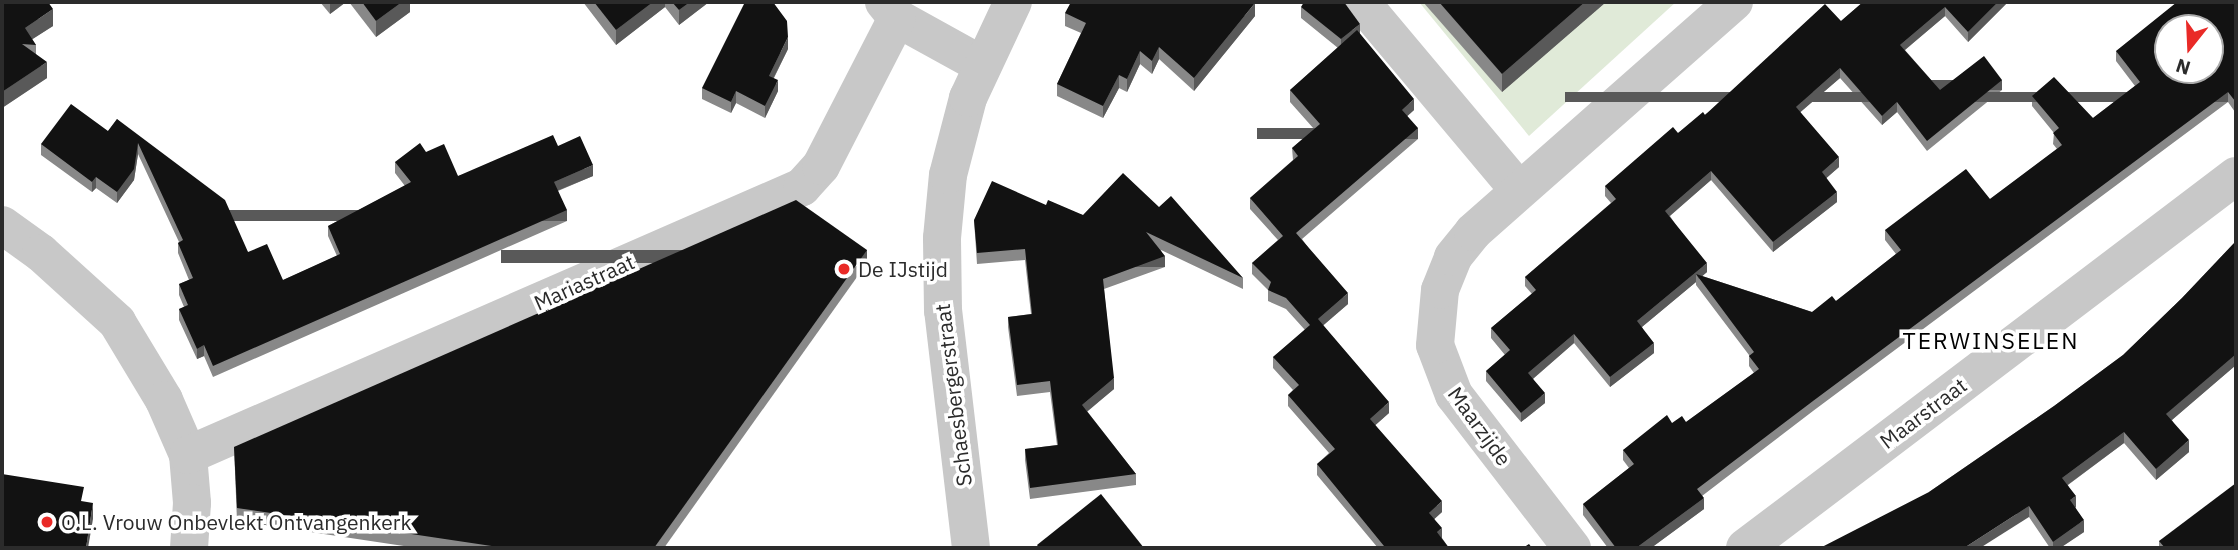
<!DOCTYPE html>
<style>
body{margin:0}
#map{position:relative;width:2238px;height:550px;overflow:hidden;background:#fff;font-family:"IBM Plex Sans",sans-serif}
div>[style]{position:absolute}
[style*='--x']{left:calc(var(--x)*1px);top:calc(var(--y)*1px);width:calc(var(--w)*1px);rotate:calc(var(--a)*1deg)}
.green>*{inset:0;background:#e0ead8}
.minor>*{height:38px;margin:-19px;padding:0 19px;transform-origin:19px;border-radius:19px;background:#c8c8c8}
.wall>*{inset:0;background:#888}
.shaded-wall>*{inset:0;background:#595959;transform-origin:0 0}
.building>*{inset:0;background:#121212}
.dots>*{width:19px;height:19px;translate:-50% -50%;box-sizing:border-box;border:4px solid #fff;border-radius:50%}
span{translate:-50% -50%;white-space:nowrap;text-align:center;line-height:1.15;-webkit-text-stroke:7px #fff;paint-order:stroke}
.poi-label{font-size:21px;color:#2b2b2b}
.left{translate:0 -50%;text-align:left}
.street-label{font-size:21px;color:#2b2b2b}
.neighbourhood-label{font-size:23px;color:#000;letter-spacing:2px}
.frame{position:absolute;inset:0;border:4px solid #2b2b2b;pointer-events:none}
.north{position:absolute;left:2154px;top:14px;width:70px;height:70px;box-sizing:border-box;background:#fff;border:2px solid #aaa;border-radius:50%;rotate:198deg;font-size:19px;font-weight:700;line-height:28px;text-align:center;color:#2b2b2b}
.north::after{content:'';display:block;margin:auto;width:24px;height:32px;background:#e92a27;clip-path:polygon(50% 0,100% 100%,50% 72%,0 100%)}
</style>
<div id="map">
<div class="green">
<i style="clip-path:polygon(1419px 2px,1676px 2px,1529px 136px)"></i>
</div>
<div class="minor">
<i style="--x:884;--y:2;--w:21;--a:51"></i>
<i style="--x:897;--y:18;--w:97;--a:28.9"></i>
<i style="--x:1361;--y:2;--w:246;--a:50"></i>
<i style="--x:2;--y:225;--w:48;--a:35.7"></i>
<i style="--x:41;--y:253;--w:103;--a:42.2"></i>
<i style="--x:117;--y:322;--w:91;--a:58.9"></i>
<i style="--x:164;--y:400;--w:60;--a:66.4"></i>
<i style="--x:188;--y:455;--w:48;--a:85.2"></i>
<i style="--x:192;--y:503;--w:45;--a:93.8"></i>
<i style="--x:188;--y:455;--w:670;--a:-23.58"></i>
<i style="--x:802;--y:187;--w:28;--a:-48"></i>
<i style="--x:821;--y:166;--w:166;--a:-62.8"></i>
<i style="--x:971;--y:548;--w:239;--a:-96.7"></i>
<i style="--x:943;--y:311;--w:73;--a:-90.8"></i>
<i style="--x:942;--y:238;--w:63;--a:-84.6"></i>
<i style="--x:948;--y:175;--w:80;--a:-75.4"></i>
<i style="--x:968;--y:98;--w:106;--a:-64.9"></i>
<i style="--x:1572;--y:548;--w:193;--a:-127.6"></i>
<i style="--x:1454;--y:395;--w:53;--a:-110.8"></i>
<i style="--x:1435;--y:345;--w:55;--a:-84.8"></i>
<i style="--x:1440;--y:290;--w:35;--a:-68"></i>
<i style="--x:1453;--y:257;--w:32;--a:-51"></i>
<i style="--x:1473;--y:232;--w:348;--a:-41.4"></i>
<i style="--x:1745;--y:548;--w:616;--a:-37.15"></i>
</div>
<div class="wall">
<i style="clip-path:polygon(2px 2px,53px 26px,32px 39px,36px 45px,36px 54px,47px 78px,2px 108px)"></i>
<i style="clip-path:polygon(320px 2px,346px 2px,330px 14px)"></i>
<i style="clip-path:polygon(349px 2px,410px 2px,410px 12px,376px 37px)"></i>
<i style="clip-path:polygon(583px 2px,709px 2px,679px 25px,665px 7px,616px 45px)"></i>
<i style="clip-path:polygon(1423px 2px,1606px 2px,1502px 92px)"></i>
<i style="clip-path:polygon(1863px 2px,2008px 2px,1968px 42px,1945px 16px,1905px 50px,1940px 90px,2002px 90px,1927px 151px,1897px 112px,1882px 125px,1840px 78px,1800px 112px,1839px 167px,1826px 178px,1837px 202px,1773px 252px,1711px 180px,1670px 216px,1707px 272px,1702px 276px,1812px 312px,1836px 301px,1896px 254px,1885px 240px,1885px 230px,1990px 199px,2057px 149px,2053px 144px,2054px 133px,2032px 106px,2032px 96px,2093px 118px,2135px 86px,2116px 61px,2116px 51px,2236px 2px,2236px 111px,2235px 112px,2228px 102px,1813px 411px,1702px 496px,1704px 509px,1651px 548px,1608px 548px,1583px 515px,1583px 504px,1629px 468px,1623px 460px,1623px 450px,1672px 423px,1686px 422px,1754px 373px,1749px 366px,1749px 355px,1696px 285px,1696px 282px,1642px 327px,1654px 353px,1610px 387px,1574px 343px,1533px 379px,1545px 403px,1521px 422px,1486px 381px,1486px 371px,1505px 355px,1491px 338px,1491px 328px,1532px 294px,1525px 286px,1525px 277px,1611px 203px,1605px 196px,1605px 186px,1678px 133px,1841px 21px)"></i>
<i style="clip-path:polygon(1301px 7px,1360px 34px,1414px 110px,1407px 116px,1418px 139px,1302px 239px,1348px 304px,1323px 325px,1389px 413px,1375px 425px,1442px 512px,1434px 519px,1442px 538px,1449px 548px,1378px 548px,1317px 475px,1317px 464px,1329px 453px,1288px 406px,1288px 395px,1293px 390px,1273px 368px,1273px 357px,1305px 330px,1286px 309px,1268px 301px,1268px 290px,1252px 274px,1252px 263px,1278px 240px,1250px 209px,1250px 198px,1293px 160px,1292px 148px,1314px 129px,1290px 102px,1290px 90px,1338px 48px,1301px 18px)"></i>
<i style="clip-path:polygon(1065px 13px,1255px 16px,1194px 91px,1159px 59px,1152px 74px,1140px 64px,1127px 92px,1119px 88px,1103px 118px,1057px 96px,1057px 84px,1081px 33px,1065px 26px)"></i>
<i style="clip-path:polygon(788px 49px,774px 78px,778px 91px,765px 118px,736px 103px,731px 113px,702px 99px,702px 88px)"></i>
<i style="clip-path:polygon(117px 119px,248px 252px,283px 280px,337px 256px,328px 236px,328px 226px,405px 186px,395px 173px,395px 162px,426px 152px,458px 176px,558px 146px,593px 176px,558px 191px,567px 221px,213px 377px,204px 356px,197px 359px,179px 320px,179px 309px,184px 307px,179px 295px,179px 284px,189px 280px,178px 253px,178px 243px,179px 242px,138px 154px,134px 180px,117px 203px,96px 188px,92px 192px,41px 155px,41px 144px,108px 131px)"></i>
<i style="clip-path:polygon(1046px 205px,1083px 215px,1159px 207px,1243px 278px,1243px 289px,1161px 250px,1165px 267px,1104px 289px,1114px 389px,1087px 411px,1136px 474px,1136px 485px,1030px 499px,1025px 460px,1025px 449px,1057px 445px,1050px 392px,1017px 396px,1008px 327px,1008px 317px,1031px 314px,1025px 260px,977px 264px,974px 220px)"></i>
<i style="clip-path:polygon(2236px 241px,2236px 365px,2172px 420px,2189px 452px,2156px 480px,2124px 443px,2068px 485px,2084px 532px,2060px 548px,2050px 548px,2029px 517px,1929px 492px,2054px 406px,2123px 355px,2182px 298px)"></i>
<i style="clip-path:polygon(867px 263px,664px 548px,417px 548px,237px 521px,234px 447px)"></i>
<i style="clip-path:polygon(2159px 541px,2236px 548px,2159px 548px)"></i>
</div>
<div class="shaded-wall">
<i style="clip-path:polygon(330px 2px,346px 2px,330px 14px)"></i>
<i style="clip-path:polygon(402px 2px,410px 2px,410px 12px,376px 37px,376px 21px)"></i>
<i style="clip-path:polygon(653px 2px,665px 2px,665px 7px,616px 45px,616px 30px)"></i>
<i style="clip-path:polygon(690px 2px,709px 2px,679px 25px,679px 10px)"></i>
<i style="clip-path:polygon(1585px 2px,1606px 2px,1502px 92px,1502px 74px)"></i>
<i style="clip-path:polygon(1998px 2px,2008px 2px,1968px 42px,1968px 32px)"></i>
<i style="clip-path:polygon(1255px 3px,1255px 16px,1194px 91px,1194px 78px)"></i>
<i style="clip-path:polygon(1945px 7px,1945px 16px,1900px 54px,1900px 45px)"></i>
<i style="clip-path:polygon(53px 9px,53px 26px,25px 44px,25px 28px)"></i>
<i style="clip-path:polygon(1360px 24px,1360px 35px,1341px 51px,1341px 39px)"></i>
<i style="clip-path:polygon(788px 37px,788px 49px,769px 87px,769px 76px)"></i>
<i style="clip-path:polygon(1159px 47px,1159px 59px,1152px 74px,1152px 61px)"></i>
<i style="clip-path:polygon(1140px 51px,1140px 64px,1127px 92px,1127px 79px)"></i>
<i style="clip-path:polygon(47px 62px,47px 78px,2px 108px,2px 92px)"></i>
<i style="clip-path:polygon(1840px 68px,1840px 78px,1796px 116px,1796px 107px)"></i>
<i style="clip-path:polygon(1119px 75px,1119px 88px,1103px 118px,1103px 106px)"></i>
<i style="clip-path:polygon(778px 80px,778px 91px,765px 118px,765px 106px)"></i>
<i style="left:2002px;top:80px;width:10px;height:97px;rotate:90deg"></i>
<i style="clip-path:polygon(736px 91px,736px 103px,731px 113px,731px 102px)"></i>
<i style="left:2228px;top:92px;width:10px;height:663px;rotate:90deg"></i>
<i style="clip-path:polygon(1414px 99px,1414px 110px,1402px 121px,1402px 110px)"></i>
<i style="clip-path:polygon(1897px 102px,1897px 112px,1882px 125px,1882px 116px)"></i>
<i style="left:1418px;top:128px;width:11px;height:161px;rotate:90deg"></i>
<i style="clip-path:polygon(138px 143px,138px 154px,134px 180px,117px 203px,117px 192px)"></i>
<i style="clip-path:polygon(1839px 157px,1839px 167px,1822px 182px,1822px 172px)"></i>
<i style="clip-path:polygon(593px 165px,593px 176px,554px 192px,554px 182px)"></i>
<i style="clip-path:polygon(1711px 171px,1711px 180px,1665px 220px,1665px 211px)"></i>
<i style="clip-path:polygon(96px 177px,96px 188px,92px 192px,92px 182px)"></i>
<i style="clip-path:polygon(1837px 192px,1837px 202px,1773px 252px,1773px 242px)"></i>
<i style="left:567px;top:210px;width:11px;height:387px;rotate:90deg"></i>
<i style="left:867px;top:250px;width:13px;height:366px;rotate:90deg"></i>
<i style="left:1165px;top:256px;width:11px;height:66px;rotate:90deg"></i>
<i style="clip-path:polygon(1707px 263px,1707px 272px,1699px 279px,1696px 274px,1696px 282px,1637px 331px,1637px 321px)"></i>
<i style="clip-path:polygon(1348px 293px,1348px 304px,1318px 330px,1318px 319px)"></i>
<i style="clip-path:polygon(1574px 334px,1574px 343px,1528px 383px,1528px 373px)"></i>
<i style="clip-path:polygon(1654px 343px,1654px 353px,1610px 387px,1610px 377px)"></i>
<i style="clip-path:polygon(204px 345px,204px 356px,197px 359px,197px 349px)"></i>
<i style="clip-path:polygon(2236px 345px,2236px 365px,2166px 425px,2166px 414px)"></i>
<i style="clip-path:polygon(1114px 378px,1114px 389px,1082px 416px,1082px 405px)"></i>
<i style="clip-path:polygon(1545px 393px,1545px 403px,1521px 422px,1521px 413px)"></i>
<i style="clip-path:polygon(1389px 402px,1389px 413px,1370px 430px,1370px 419px)"></i>
<i style="clip-path:polygon(2124px 432px,2124px 443px,2062px 489px,2062px 478px)"></i>
<i style="clip-path:polygon(2189px 440px,2189px 452px,2156px 480px,2156px 469px)"></i>
<i style="clip-path:polygon(2076px 496px,2076px 507px,2070px 511px,2070px 500px)"></i>
<i style="clip-path:polygon(1704px 498px,1704px 509px,1651px 548px,1636px 548px)"></i>
<i style="clip-path:polygon(1442px 501px,1442px 512px,1429px 524px,1429px 513px)"></i>
<i style="clip-path:polygon(93px 503px,93px 519px,88px 548px,86px 548px)"></i>
<i style="clip-path:polygon(2029px 506px,2029px 517px,1980px 548px,1964px 548px)"></i>
<i style="clip-path:polygon(2084px 520px,2084px 532px,2060px 548px,2053px 548px,2053px 542px)"></i>
<i style="clip-path:polygon(1442px 528px,1442px 539px,1437px 532px)"></i>
</div>
<div class="building">
<i style="clip-path:polygon(2px 2px,48px 2px,53px 9px,25px 28px,36px 45px,22px 44px,47px 62px,2px 92px)"></i>
<i style="clip-path:polygon(362px 2px,402px 2px,376px 21px)"></i>
<i style="clip-path:polygon(594px 2px,653px 2px,616px 30px)"></i>
<i style="clip-path:polygon(672px 2px,690px 2px,679px 10px)"></i>
<i style="clip-path:polygon(745px 2px,773px 2px,787px 21px,788px 37px,769px 76px,778px 80px,765px 106px,736px 91px,731px 102px,702px 88px)"></i>
<i style="clip-path:polygon(1071px 2px,1253px 2px,1255px 3px,1194px 78px,1159px 47px,1152px 61px,1140px 51px,1127px 79px,1119px 75px,1103px 106px,1057px 84px,1086px 23px,1065px 13px)"></i>
<i style="clip-path:polygon(1304px 2px,1344px 2px,1360px 24px,1341px 39px,1301px 7px)"></i>
<i style="clip-path:polygon(1439px 2px,1585px 2px,1502px 74px)"></i>
<i style="clip-path:polygon(1863px 2px,1998px 2px,1968px 32px,1945px 7px,1900px 45px,1940px 90px,1984px 56px,2002px 80px,1927px 141px,1897px 102px,1882px 116px,1840px 68px,1796px 107px,1839px 157px,1822px 172px,1837px 192px,1773px 242px,1711px 171px,1665px 211px,1707px 263px,1637px 321px,1654px 343px,1610px 377px,1574px 334px,1528px 373px,1545px 393px,1521px 413px,1486px 371px,1510px 350px,1491px 328px,1536px 290px,1525px 277px,1616px 199px,1605px 186px,1673px 127px,1678px 133px,1703px 112px,1705px 115px,1825px 4px,1841px 21px)"></i>
<i style="clip-path:polygon(evenodd,2177px 2px,2236px 2px,2236px 100px,2235px 101px,2228px 92px,1813px 401px,1697px 489px,1704px 498px,1636px 548px,1616px 548px,1583px 504px,1634px 464px,1623px 450px,1667px 415px,1672px 423px,1682px 416px,1686px 422px,1759px 369px,1749px 356px,1754px 352px,1696px 274px,1812px 312px,1832px 296px,1836px 301px,1901px 250px,1885px 230px,1966px 169px,1990px 199px,2062px 145px,2053px 133px,2059px 128px,2032px 96px,2054px 77px,2093px 118px,2140px 82px,2116px 51px,2177px 2px,2168px 28px,2210px 28px,2210px 70px,2168px 70px,2168px 28px)"></i>
<i style="clip-path:polygon(1357px 30px,1414px 99px,1402px 110px,1418px 128px,1296px 233px,1348px 293px,1318px 319px,1389px 402px,1370px 419px,1442px 501px,1429px 513px,1442px 528px,1437px 532px,1449px 548px,1381px 548px,1384px 546px,1317px 464px,1335px 449px,1288px 395px,1299px 385px,1273px 357px,1310px 325px,1286px 298px,1268px 290px,1271px 282px,1252px 263px,1283px 236px,1250px 198px,1298px 156px,1292px 148px,1320px 124px,1290px 90px)"></i>
<i style="clip-path:polygon(71px 104px,108px 131px,117px 119px,225px 200px,248px 252px,267px 244px,283px 280px,340px 254px,328px 226px,411px 182px,395px 162px,420px 143px,426px 152px,444px 144px,458px 176px,553px 135px,558px 146px,580px 136px,593px 165px,554px 182px,567px 210px,213px 366px,204px 345px,197px 349px,179px 309px,188px 305px,179px 284px,193px 278px,178px 243px,183px 240px,138px 143px,134px 169px,117px 192px,96px 177px,92px 182px,41px 144px)"></i>
<i style="clip-path:polygon(1123px 173px,1159px 207px,1171px 196px,1243px 278px,1146px 232px,1165px 256px,1103px 279px,1114px 378px,1082px 405px,1136px 474px,1030px 488px,1025px 449px,1058px 445px,1050px 381px,1017px 385px,1008px 317px,1032px 314px,1025px 249px,977px 253px,974px 220px,992px 181px,1046px 205px,1048px 200px,1083px 215px)"></i>
<i style="clip-path:polygon(796px 200px,867px 250px,654px 548px,505px 548px,237px 508px,234px 447px)"></i>
<i style="clip-path:polygon(2236px 241px,2236px 354px,2166px 414px,2189px 440px,2156px 469px,2124px 432px,2062px 478px,2076px 496px,2070px 500px,2084px 520px,2053px 542px,2029px 506px,1964px 548px,1820px 548px,1929px 492px,2054px 406px,2123px 355px,2182px 298px)"></i>
<i style="clip-path:polygon(2px 474px,84px 487px,81px 501px,93px 503px,86px 548px,2px 548px)"></i>
<i style="clip-path:polygon(2236px 483px,2236px 545px,2232px 548px,2165px 548px,2159px 541px)"></i>
<i style="clip-path:polygon(1101px 494px,1144px 548px,1039px 548px,1037px 545px)"></i>
<i style="clip-path:polygon(1529px 544px,1532px 548px,1523px 548px)"></i>
</div>
<div class="dots">
<i style="left:844px;top:269px;background:#e92a27"></i>
<i style="left:47px;top:522px;background:#e92a27"></i>
</div>
<div class="poi-label">
<span class="left" style="left:858px;top:269px">De IJstijd</span>
<span class="left" style="left:61px;top:522px">O.L. Vrouw Onbevlekt Ontvangenkerk</span>
</div>
<div class="street-label">
<span style="left:584px;top:282px;rotate:-24deg">Mariastraat</span>
<span style="left:953px;top:395px;rotate:-97deg">Schaesbergerstraat</span>
<span style="left:1923px;top:413px;rotate:-37deg">Maarstraat</span>
<span style="left:1480px;top:426px;rotate:54deg">Maarzijde</span>
</div>
<div class="neighbourhood-label">
<span style="left:1991px;top:340px">TERWINSELEN</span>
</div>
<div class="frame"></div>
<div class="north">N</div>
</div>
